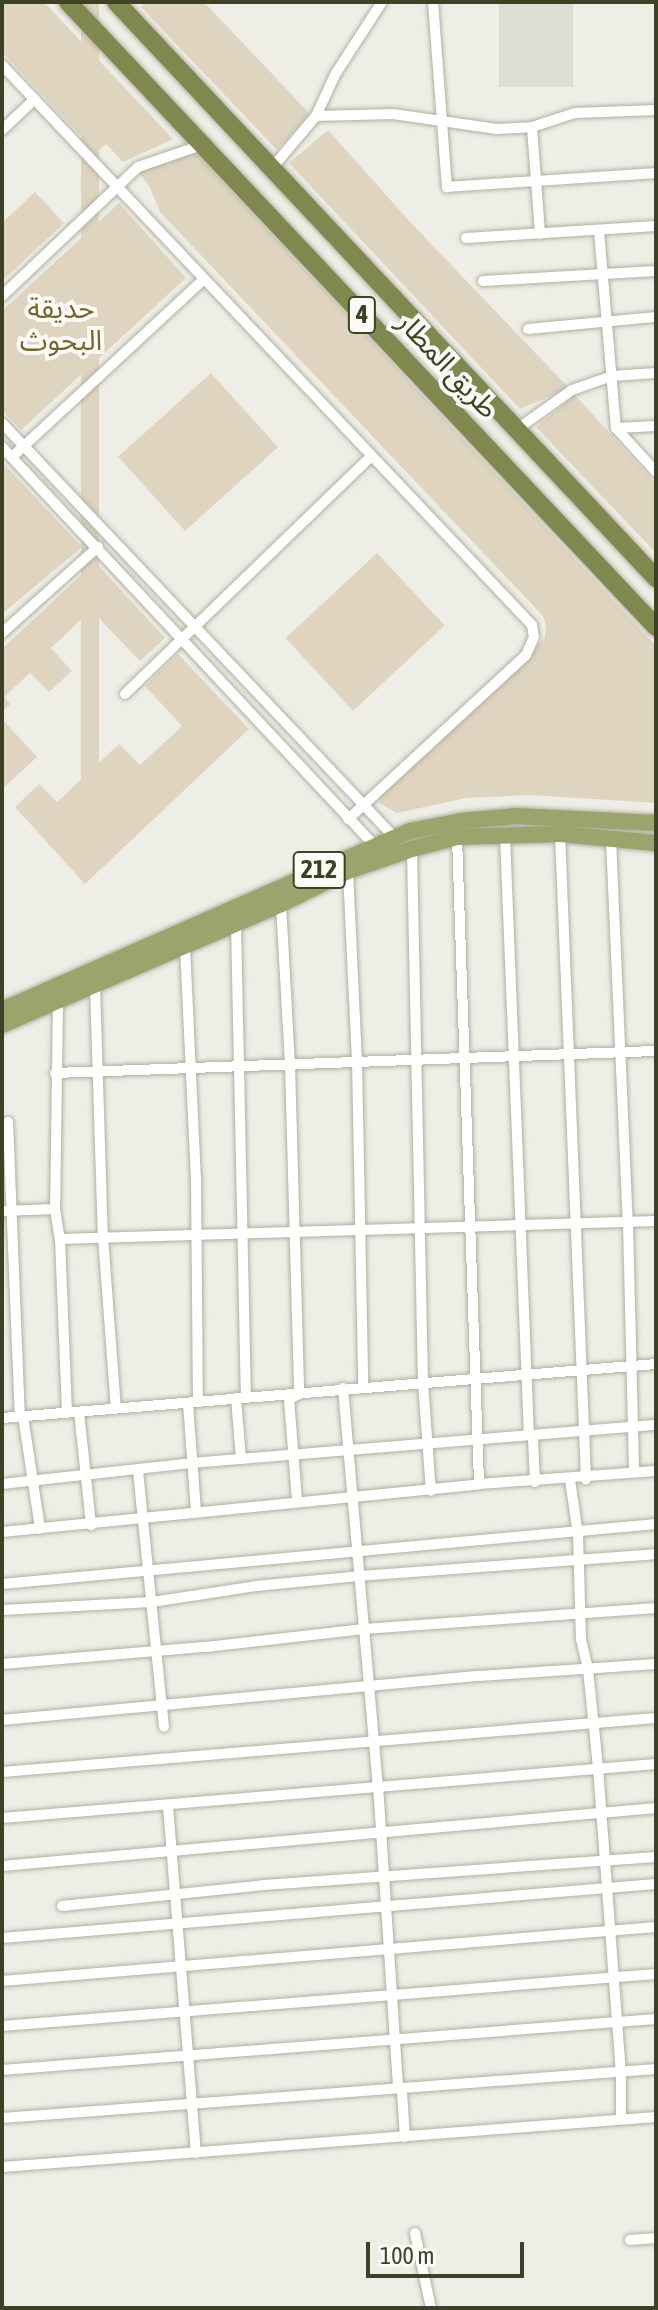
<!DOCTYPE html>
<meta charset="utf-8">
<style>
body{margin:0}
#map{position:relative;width:658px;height:2310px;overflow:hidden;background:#efeee6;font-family:"Asap Condensed","Noto Sans Arabic",sans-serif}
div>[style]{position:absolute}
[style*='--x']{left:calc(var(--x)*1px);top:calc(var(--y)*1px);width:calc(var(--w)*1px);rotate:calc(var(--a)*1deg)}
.built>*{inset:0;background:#dfded4;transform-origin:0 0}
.green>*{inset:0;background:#dfd4c0;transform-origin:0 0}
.roads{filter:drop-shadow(0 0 2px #afb0a1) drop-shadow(0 0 2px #afb0a1)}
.minor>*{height:10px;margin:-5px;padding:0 5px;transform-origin:5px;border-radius:5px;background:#fff}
.primary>*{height:16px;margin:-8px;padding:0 8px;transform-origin:8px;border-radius:8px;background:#9da36c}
.trunk>*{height:18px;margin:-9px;padding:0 9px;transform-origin:9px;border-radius:9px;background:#80884f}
span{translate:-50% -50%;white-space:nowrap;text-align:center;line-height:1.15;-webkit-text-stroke:8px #fbfaf7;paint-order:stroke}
.shield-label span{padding:2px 6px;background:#fbfaf7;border:2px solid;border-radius:6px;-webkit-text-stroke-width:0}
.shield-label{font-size:26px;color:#3e4125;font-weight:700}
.park-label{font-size:28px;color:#776530}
.street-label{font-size:28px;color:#3e4125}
.frame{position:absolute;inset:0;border:4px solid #3e4125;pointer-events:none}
.scale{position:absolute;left:366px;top:2242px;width:158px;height:36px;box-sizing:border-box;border:4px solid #3e4125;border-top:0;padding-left:10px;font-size:24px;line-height:28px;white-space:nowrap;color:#3e4125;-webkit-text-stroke:6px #fbfaf7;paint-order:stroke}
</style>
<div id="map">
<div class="built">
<i style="left:499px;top:2px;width:74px;height:85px"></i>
</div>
<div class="green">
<i style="clip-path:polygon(2px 2px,44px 2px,173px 139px,123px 162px,106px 144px,96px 152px,2px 52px)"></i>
<i style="left:81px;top:2px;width:18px;height:838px"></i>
<i style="clip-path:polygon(146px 2px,204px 2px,310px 114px,277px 150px,141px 7px)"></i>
<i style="clip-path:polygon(328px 130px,411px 223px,569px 388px,520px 409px,289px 163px)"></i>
<i style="clip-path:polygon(194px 151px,656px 646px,656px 803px,529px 795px,466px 798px,397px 813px,379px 803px,380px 793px,545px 638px,546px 626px,543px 616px,160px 212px,149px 185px,136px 170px)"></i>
<i style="clip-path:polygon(35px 192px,64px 223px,2px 281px,2px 223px)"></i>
<i style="clip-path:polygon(119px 203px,186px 278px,21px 430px,2px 410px,2px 311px)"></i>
<i style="left:211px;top:373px;width:100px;height:125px;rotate:48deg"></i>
<i style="clip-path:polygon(575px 395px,656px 484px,656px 553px,536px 427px)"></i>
<i style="clip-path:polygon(2px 462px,82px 547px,2px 614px)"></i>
<i style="left:377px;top:553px;width:99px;height:125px;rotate:47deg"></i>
<i style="clip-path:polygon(95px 562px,165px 638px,140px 661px,91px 610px,51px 648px,72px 671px,49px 692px,30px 673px,4px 697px,10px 704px,2px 712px,2px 649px)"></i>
<i style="clip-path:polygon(178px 654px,249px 729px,85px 884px,15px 807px,39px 784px,57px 802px,119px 744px,140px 765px,182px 726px,145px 686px)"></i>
<i style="clip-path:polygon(2px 719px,37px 757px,2px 789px)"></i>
</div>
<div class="roads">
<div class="minor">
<i style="--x:433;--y:2;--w:186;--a:85.7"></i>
<i style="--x:447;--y:187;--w:209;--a:-3.8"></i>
<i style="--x:2;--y:65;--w:771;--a:46.58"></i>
<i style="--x:532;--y:625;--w:12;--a:81"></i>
<i style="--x:534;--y:637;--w:20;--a:114"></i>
<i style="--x:526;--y:655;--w:242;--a:137.3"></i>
<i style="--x:316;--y:116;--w:77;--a:-1.5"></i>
<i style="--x:393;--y:114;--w:105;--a:8.2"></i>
<i style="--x:497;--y:129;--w:35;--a:-3"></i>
<i style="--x:532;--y:127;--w:45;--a:-18"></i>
<i style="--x:575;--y:113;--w:81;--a:-2.1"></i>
<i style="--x:532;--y:127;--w:107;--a:85.7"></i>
<i style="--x:2;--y:130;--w:45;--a:-43.2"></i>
<i style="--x:272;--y:168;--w:68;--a:-49.8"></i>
<i style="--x:316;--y:116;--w:47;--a:-65.1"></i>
<i style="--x:336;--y:73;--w:85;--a:-57.1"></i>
<i style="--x:599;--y:231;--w:198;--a:85.1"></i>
<i style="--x:616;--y:428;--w:59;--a:47.7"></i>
<i style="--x:466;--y:238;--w:190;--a:-3.6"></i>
<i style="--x:483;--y:281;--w:173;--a:-3.3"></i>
<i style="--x:2;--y:296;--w:187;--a:-43.5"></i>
<i style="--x:138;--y:167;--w:68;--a:-19"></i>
<i style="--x:528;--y:329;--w:129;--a:-5.4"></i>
<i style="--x:2;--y:423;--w:570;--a:46.56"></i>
<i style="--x:616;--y:428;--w:40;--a:-2.9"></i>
<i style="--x:516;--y:430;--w:69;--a:-35.5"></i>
<i style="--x:572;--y:390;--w:42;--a:-19.3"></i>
<i style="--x:612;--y:376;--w:44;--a:-3.9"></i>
<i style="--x:2;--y:447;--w:546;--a:46.93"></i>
<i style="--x:12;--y:457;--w:260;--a:-42.8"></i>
<i style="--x:2;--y:633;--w:129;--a:-41.9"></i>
<i style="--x:125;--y:694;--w:341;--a:-44"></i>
<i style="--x:560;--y:834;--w:646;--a:87.69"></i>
<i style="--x:505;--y:836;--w:599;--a:87.71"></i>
<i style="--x:529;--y:1435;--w:5;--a:37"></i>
<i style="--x:533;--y:1438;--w:44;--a:87.4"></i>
<i style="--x:457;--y:837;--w:647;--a:88.05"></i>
<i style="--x:611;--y:839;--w:384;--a:87.5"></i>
<i style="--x:628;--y:1223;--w:249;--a:88.6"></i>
<i style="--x:412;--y:849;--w:534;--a:88.82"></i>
<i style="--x:423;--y:1383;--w:108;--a:85.8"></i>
<i style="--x:348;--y:871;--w:189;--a:87.3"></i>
<i style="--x:357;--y:1060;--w:326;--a:88.9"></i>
<i style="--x:281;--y:904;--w:161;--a:86.8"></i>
<i style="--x:290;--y:1065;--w:329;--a:88.4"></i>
<i style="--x:299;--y:1394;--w:11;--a:153"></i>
<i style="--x:289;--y:1399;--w:102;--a:85.5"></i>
<i style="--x:236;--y:924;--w:474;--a:88.8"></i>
<i style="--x:185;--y:947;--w:231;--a:87.3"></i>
<i style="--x:196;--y:1178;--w:223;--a:89.5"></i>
<i style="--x:95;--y:986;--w:251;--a:88.2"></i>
<i style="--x:103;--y:1237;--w:172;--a:85.7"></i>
<i style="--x:58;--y:1001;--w:208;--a:90.8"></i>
<i style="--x:55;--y:1209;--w:30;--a:81"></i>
<i style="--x:60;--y:1239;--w:174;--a:87.7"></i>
<i style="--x:55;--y:1073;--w:601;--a:-2.1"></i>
<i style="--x:8;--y:1122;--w:294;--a:87.7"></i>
<i style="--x:2;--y:1211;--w:53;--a:-2.2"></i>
<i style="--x:60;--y:1239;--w:596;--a:-1.73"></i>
<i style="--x:343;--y:1388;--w:399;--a:85"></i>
<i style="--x:378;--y:1785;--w:303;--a:86.2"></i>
<i style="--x:398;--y:2087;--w:6;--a:51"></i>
<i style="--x:402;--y:2092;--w:45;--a:86.2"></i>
<i style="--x:236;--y:1398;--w:61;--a:85.3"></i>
<i style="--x:188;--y:1403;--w:108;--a:85.8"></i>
<i style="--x:79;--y:1412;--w:114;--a:83.9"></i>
<i style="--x:23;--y:1416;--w:114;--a:81.4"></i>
<i style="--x:2;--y:1418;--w:656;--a:-4.72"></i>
<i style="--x:138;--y:1471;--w:257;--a:84.2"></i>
<i style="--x:570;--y:1480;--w:55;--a:81.6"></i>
<i style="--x:578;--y:1534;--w:105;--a:88.4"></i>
<i style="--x:581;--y:1639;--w:31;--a:77"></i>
<i style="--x:588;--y:1669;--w:100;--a:84.2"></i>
<i style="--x:598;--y:1768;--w:305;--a:85.7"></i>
<i style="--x:621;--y:2072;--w:47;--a:90"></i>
<i style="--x:2;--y:1484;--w:190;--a:-6.3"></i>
<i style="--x:191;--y:1463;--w:467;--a:-4.7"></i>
<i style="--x:2;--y:1532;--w:479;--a:-5.7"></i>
<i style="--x:479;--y:1484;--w:177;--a:-4.2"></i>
<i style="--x:2;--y:1584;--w:657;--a:-5.24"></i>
<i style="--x:2;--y:1610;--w:150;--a:-3.1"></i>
<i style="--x:152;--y:1602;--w:105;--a:-8.7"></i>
<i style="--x:256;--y:1586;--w:103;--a:-5.5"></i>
<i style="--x:359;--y:1576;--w:298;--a:-4.2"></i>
<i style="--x:2;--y:1664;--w:205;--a:-4.8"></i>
<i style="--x:206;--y:1647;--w:159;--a:-6.5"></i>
<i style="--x:364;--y:1629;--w:293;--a:-4.1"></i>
<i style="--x:2;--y:1720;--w:479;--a:-5.3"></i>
<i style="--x:479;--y:1676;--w:177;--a:-3.9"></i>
<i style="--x:2;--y:1772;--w:656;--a:-4.72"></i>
<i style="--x:168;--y:1806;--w:348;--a:85.4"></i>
<i style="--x:2;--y:1818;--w:656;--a:-4.72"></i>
<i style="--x:2;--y:1866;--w:657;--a:-5.07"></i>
<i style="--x:62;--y:1906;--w:203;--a:-5.9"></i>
<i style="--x:264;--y:1885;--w:393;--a:-4.1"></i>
<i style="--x:2;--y:1938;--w:656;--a:-4.72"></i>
<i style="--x:2;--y:1981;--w:656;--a:-4.72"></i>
<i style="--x:2;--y:2026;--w:656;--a:-4.55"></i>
<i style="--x:2;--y:2070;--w:656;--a:-4.46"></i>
<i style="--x:2;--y:2118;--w:656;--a:-4.28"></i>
<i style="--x:2;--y:2167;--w:656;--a:-4.37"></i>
<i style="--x:415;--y:2233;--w:77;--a:78"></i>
<i style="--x:630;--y:2240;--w:26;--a:-4"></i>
</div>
<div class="primary">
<i style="--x:2;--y:1010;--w:446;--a:-23.7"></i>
<i style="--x:410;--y:831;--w:52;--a:-11.1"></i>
<i style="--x:461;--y:821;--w:56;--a:-5.1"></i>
<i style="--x:517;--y:816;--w:139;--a:2.9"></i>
<i style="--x:2;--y:1025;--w:304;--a:-23.4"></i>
<i style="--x:281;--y:904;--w:75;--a:-26.2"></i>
<i style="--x:348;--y:871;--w:68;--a:-19"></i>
<i style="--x:412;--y:849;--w:47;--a:-14.9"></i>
<i style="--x:457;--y:837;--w:103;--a:-1.7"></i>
<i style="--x:560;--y:834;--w:96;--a:5.4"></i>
</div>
<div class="trunk">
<i style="--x:68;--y:2;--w:858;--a:46.75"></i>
<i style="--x:116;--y:2;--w:790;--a:46.85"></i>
</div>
</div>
<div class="shield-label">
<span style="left:362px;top:315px">4</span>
<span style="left:319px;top:870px">212</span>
</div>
<div class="park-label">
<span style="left:61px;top:324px">حديقة<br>البحوث</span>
</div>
<div class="street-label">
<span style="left:448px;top:365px;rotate:47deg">طريق المطار</span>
</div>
<div class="frame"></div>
<div class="scale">100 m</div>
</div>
